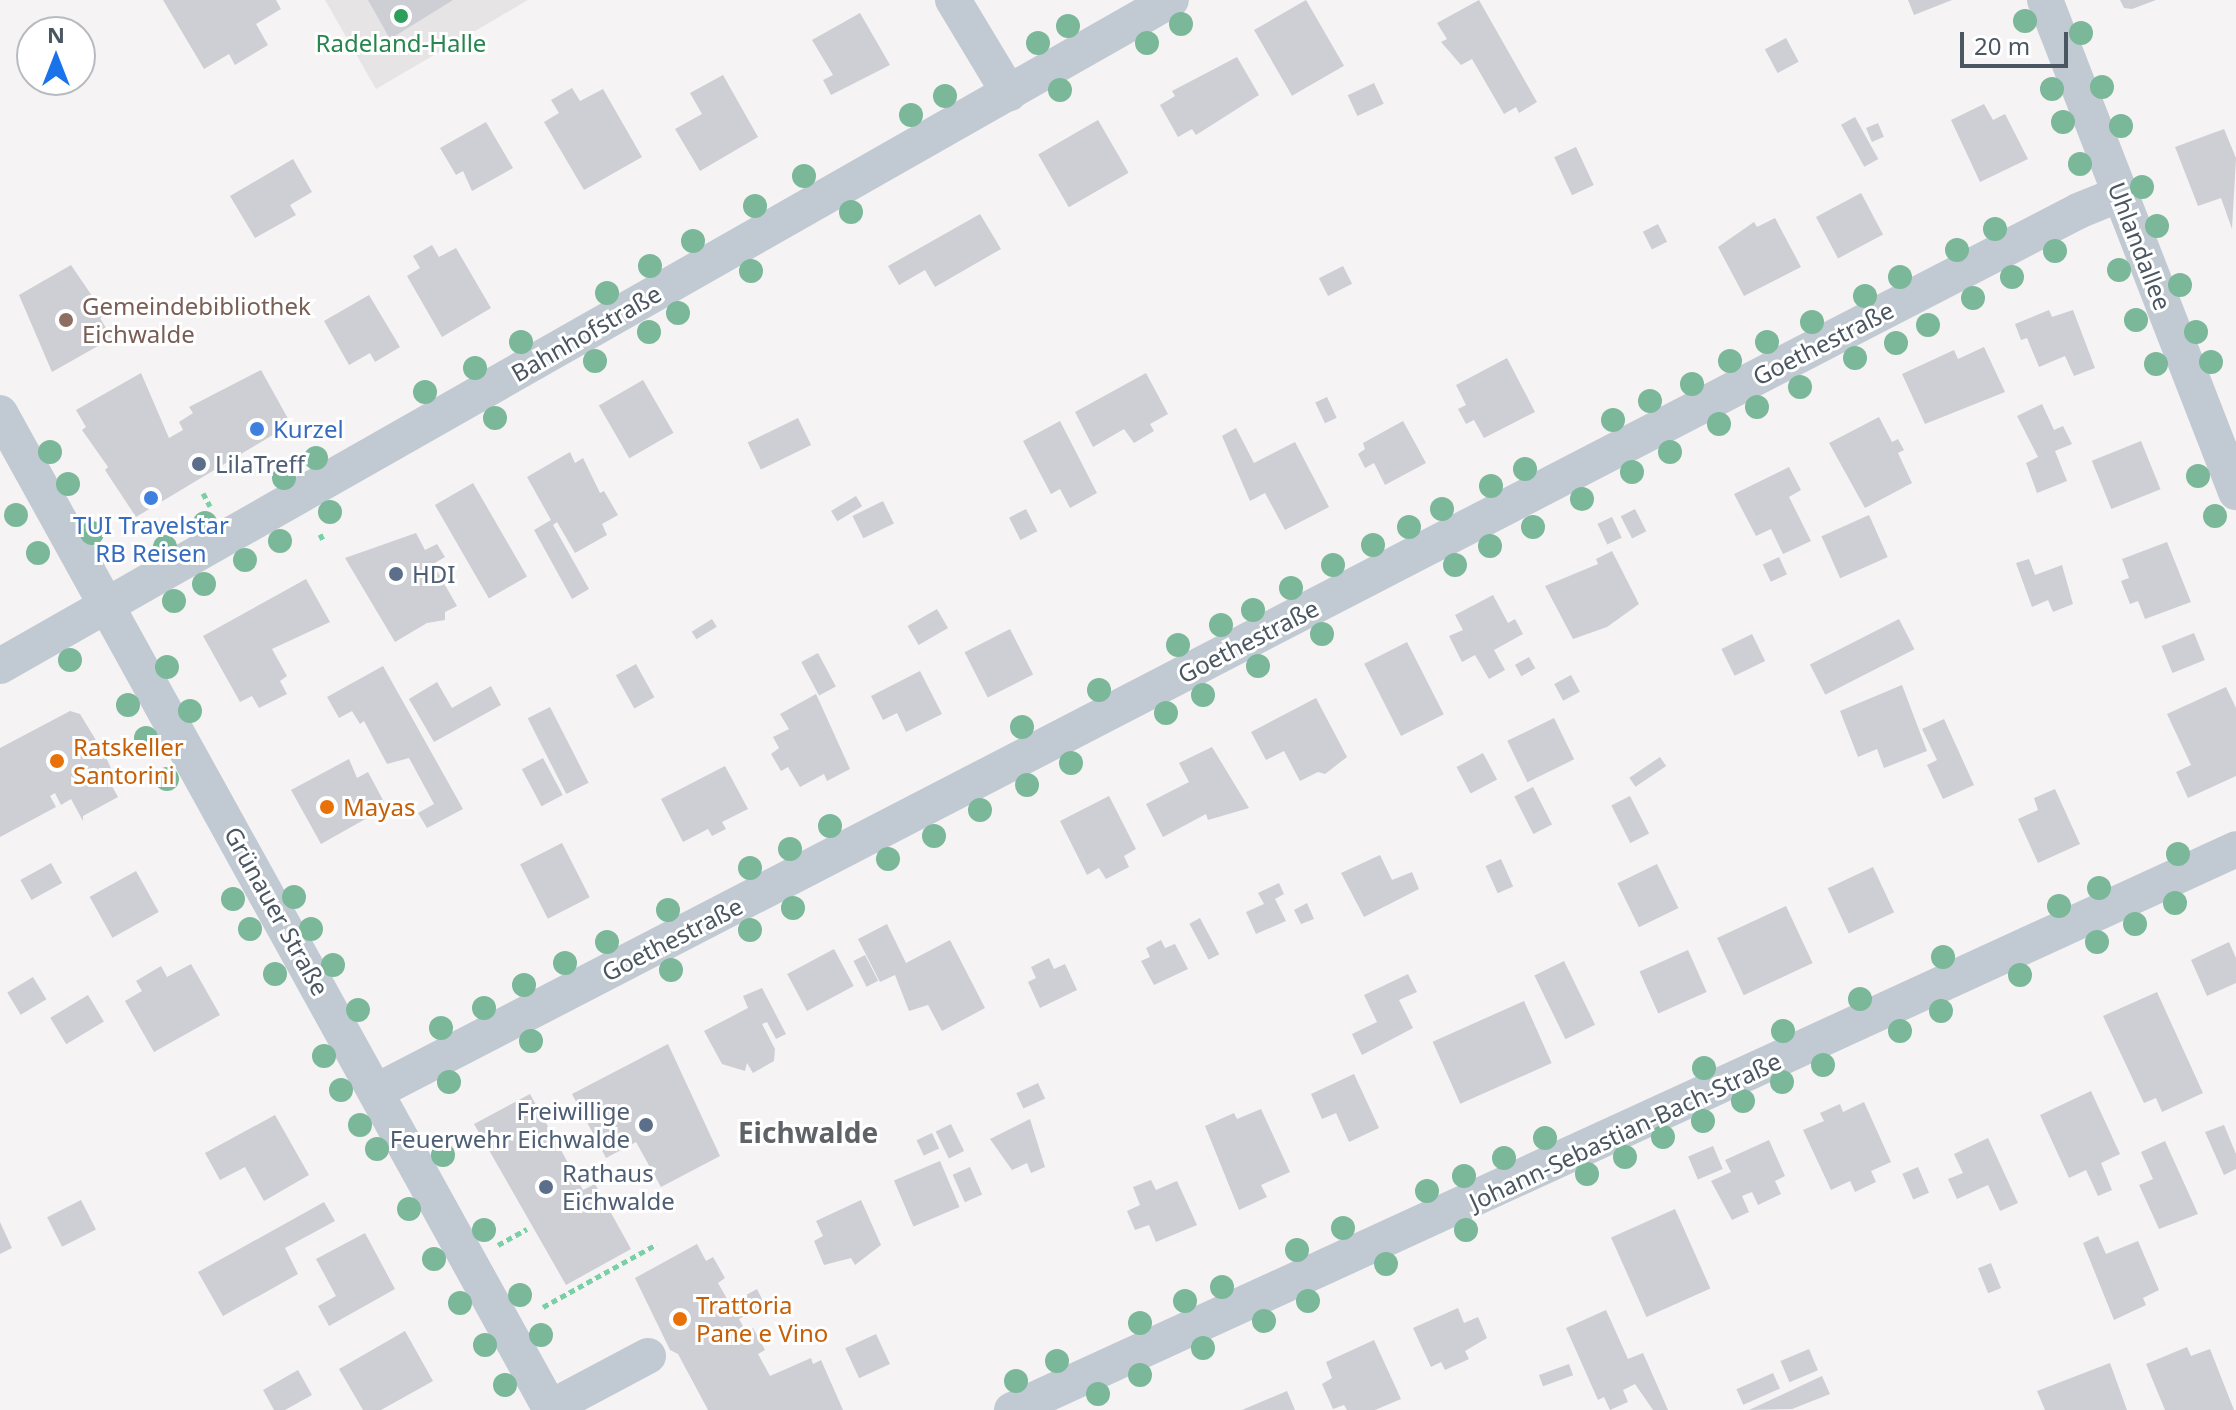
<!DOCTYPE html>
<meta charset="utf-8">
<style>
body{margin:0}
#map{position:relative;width:2236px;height:1410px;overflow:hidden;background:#f5f3f3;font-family:"Noto Sans",sans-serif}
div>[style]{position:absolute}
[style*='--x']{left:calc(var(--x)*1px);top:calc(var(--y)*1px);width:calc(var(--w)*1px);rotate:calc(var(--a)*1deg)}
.education>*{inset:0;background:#e6e4e5}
.building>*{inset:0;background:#cdcfd5;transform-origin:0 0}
.path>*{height:5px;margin-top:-2.5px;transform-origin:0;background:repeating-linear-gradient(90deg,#7ad0a6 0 6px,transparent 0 10px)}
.minor>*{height:36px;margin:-18px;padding:0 18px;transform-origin:18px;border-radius:18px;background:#c1cad2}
.trees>*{width:24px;height:24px;margin:-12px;border-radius:50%;background:#7bb799}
.dots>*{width:22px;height:22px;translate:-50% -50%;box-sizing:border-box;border:4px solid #fff;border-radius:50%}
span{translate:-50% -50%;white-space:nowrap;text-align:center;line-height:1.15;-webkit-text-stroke:6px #fff;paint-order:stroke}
.leisure-label{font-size:24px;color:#27864d}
.street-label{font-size:24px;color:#4a5661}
.education-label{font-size:24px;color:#785e54}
.left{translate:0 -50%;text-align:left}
.shop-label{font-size:24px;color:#366cbe}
.service-label{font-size:24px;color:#4e5e75}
.right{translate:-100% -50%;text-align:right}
.food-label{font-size:24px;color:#c56008}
.quarter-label{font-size:28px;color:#5f6368;font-weight:700}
.north{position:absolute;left:16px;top:16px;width:80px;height:80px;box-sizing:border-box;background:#fff;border:2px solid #b7bbc0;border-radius:50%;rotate:0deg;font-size:22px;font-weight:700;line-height:32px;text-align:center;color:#4a5661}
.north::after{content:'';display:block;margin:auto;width:28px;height:36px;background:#1a73e8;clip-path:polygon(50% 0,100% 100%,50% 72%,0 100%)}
.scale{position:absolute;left:1960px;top:32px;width:108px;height:36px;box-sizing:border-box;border:4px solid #4a5661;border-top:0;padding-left:10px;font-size:24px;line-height:28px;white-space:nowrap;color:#4a5661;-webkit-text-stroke:6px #fff;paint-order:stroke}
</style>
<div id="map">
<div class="education">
<i style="clip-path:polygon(325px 0,528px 0,376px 89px)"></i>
</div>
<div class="building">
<i style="clip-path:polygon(163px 0,276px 0,281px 9px,256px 24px,268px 45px,235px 65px,229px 54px,204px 69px)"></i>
<i style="clip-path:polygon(368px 0,453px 0,390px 39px)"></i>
<i style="left:1306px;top:0;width:76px;height:60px;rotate:60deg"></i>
<i style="clip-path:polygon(1479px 0,1537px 102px,1519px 113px,1516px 107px,1504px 114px,1472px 59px,1461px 65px,1441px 42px,1447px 39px,1437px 23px)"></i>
<i style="clip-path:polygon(1908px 0,1952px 0,1914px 15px)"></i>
<i style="clip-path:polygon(2120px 0,2156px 0,2132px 9px,2124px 8px)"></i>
<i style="clip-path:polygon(860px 13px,890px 65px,831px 95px,823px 80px,833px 75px,812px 40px)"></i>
<i style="clip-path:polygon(69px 20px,77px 32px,51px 32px)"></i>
<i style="left:1786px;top:38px;width:27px;height:24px;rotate:62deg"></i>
<i style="clip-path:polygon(1237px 57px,1259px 95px,1196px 135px,1192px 129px,1178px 137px,1160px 105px,1175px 96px,1172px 91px)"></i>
<i style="clip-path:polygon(723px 75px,758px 137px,700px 171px,675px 129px,702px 114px,690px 93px)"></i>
<i style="left:1374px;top:83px;width:23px;height:29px;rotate:65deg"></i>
<i style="clip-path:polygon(572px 88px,580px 101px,603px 89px,642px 157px,584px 190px,544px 122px,559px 113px,551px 100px)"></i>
<i style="clip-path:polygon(1984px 104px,1993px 120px,2005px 114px,2028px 159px,1980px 182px,1951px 120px)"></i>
<i style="left:1855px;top:117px;width:48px;height:16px;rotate:61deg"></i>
<i style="left:1098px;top:120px;width:61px;height:69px;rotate:60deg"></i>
<i style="clip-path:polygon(486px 122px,513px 168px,472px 191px,463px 171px,456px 175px,440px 148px)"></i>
<i style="left:1878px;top:123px;width:15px;height:13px;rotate:67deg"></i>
<i style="clip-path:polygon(2224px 129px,2236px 158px,2232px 229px,2221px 198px,2198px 206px,2175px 147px)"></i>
<i style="left:1576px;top:147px;width:42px;height:24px;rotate:65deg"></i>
<i style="clip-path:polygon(293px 159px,312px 192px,290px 205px,296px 215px,255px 238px,230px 196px)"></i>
<i style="left:1861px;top:193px;width:47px;height:51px;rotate:62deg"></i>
<i style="clip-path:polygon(980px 214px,1001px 249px,935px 287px,925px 270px,899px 285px,888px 266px)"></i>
<i style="clip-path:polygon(1775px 218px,1801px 267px,1744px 296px,1718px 247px,1754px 222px,1757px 227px)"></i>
<i style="left:1658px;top:224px;width:20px;height:17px;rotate:63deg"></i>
<i style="clip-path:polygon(432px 245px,439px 257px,456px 248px,491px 308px,442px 337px,407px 276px,420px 268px,413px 256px)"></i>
<i style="clip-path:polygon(71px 265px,105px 315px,100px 318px,112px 338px,52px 372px,19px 295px)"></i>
<i style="left:1343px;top:266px;width:20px;height:27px;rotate:63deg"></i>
<i style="clip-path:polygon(369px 295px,400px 347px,375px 362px,370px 353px,349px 365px,324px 321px)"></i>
<i style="clip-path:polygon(2049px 310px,2052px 317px,2073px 310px,2095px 368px,2074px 376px,2065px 356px,2039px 367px,2027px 338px,2021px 340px,2015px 324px)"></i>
<i style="clip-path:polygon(1984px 347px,2005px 392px,1925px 424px,1902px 374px,1954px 350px,1958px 359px)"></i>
<i style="clip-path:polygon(1507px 358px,1535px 412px,1484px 438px,1474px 420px,1466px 424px,1458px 409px,1466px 405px,1456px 385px)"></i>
<i style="clip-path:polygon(261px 370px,291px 424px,136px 517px,105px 470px,108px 467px,82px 430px,86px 427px,76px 410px,141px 373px,169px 438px,183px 430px,179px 422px,193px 413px,189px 407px)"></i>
<i style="clip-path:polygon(1146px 373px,1168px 414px,1150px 424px,1154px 431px,1134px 443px,1124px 429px,1093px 447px,1075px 412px)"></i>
<i style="left:643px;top:380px;width:61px;height:51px;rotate:60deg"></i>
<i style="left:1327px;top:397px;width:23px;height:13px;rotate:65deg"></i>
<i style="clip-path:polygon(2042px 404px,2054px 430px,2063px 426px,2072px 444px,2055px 451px,2067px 481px,2037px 493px,2026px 463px,2038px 457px,2017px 416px)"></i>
<i style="clip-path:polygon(1879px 417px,1892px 442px,1898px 439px,1904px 450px,1898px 453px,1912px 483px,1865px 508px,1829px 443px)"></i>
<i style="left:798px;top:418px;width:30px;height:56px;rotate:64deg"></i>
<i style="clip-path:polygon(1060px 421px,1097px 493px,1070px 508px,1060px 489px,1051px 494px,1023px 441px)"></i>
<i style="clip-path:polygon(1403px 421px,1426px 463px,1385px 485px,1374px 463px,1365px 468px,1358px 454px,1365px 449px,1363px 443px)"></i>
<i style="clip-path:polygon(1236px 428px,1254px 463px,1295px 442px,1329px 507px,1285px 530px,1265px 493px,1250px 501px,1222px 436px)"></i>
<i style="left:2141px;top:441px;width:52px;height:53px;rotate:68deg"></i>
<i style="clip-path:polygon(570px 452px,575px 463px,583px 458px,600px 493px,604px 491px,618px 515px,602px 524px,607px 535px,575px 553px,557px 522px,553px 525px,589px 589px,572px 599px,534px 530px,551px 520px,527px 477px)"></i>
<i style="clip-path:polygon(1789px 467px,1801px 490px,1789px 497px,1811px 541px,1783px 554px,1771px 529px,1756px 536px,1734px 494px)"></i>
<i style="left:473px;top:483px;width:108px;height:44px;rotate:60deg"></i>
<i style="left:856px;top:496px;width:12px;height:29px;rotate:59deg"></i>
<i style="left:883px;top:501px;width:25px;height:34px;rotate:64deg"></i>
<i style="left:1026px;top:509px;width:25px;height:19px;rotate:63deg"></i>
<i style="left:1635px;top:509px;width:25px;height:16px;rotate:63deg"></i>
<i style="left:1869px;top:515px;width:46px;height:52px;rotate:66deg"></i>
<i style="left:1612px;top:517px;width:23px;height:16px;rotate:65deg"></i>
<i style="clip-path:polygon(416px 533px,425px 550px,437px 544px,445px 557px,433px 564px,457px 606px,445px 612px,445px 620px,427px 623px,395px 642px,345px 558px)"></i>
<i style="clip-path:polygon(2167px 542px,2191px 602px,2145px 619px,2138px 601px,2130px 604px,2121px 581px,2129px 578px,2122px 559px)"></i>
<i style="clip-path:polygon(1612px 551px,1639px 604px,1607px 627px,1573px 639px,1545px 586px,1598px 564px,1596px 559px)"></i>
<i style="left:1779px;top:557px;width:19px;height:18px;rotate:65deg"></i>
<i style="clip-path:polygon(2029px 559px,2035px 575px,2062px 565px,2073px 604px,2053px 612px,2048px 600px,2032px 607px,2016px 563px)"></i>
<i style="clip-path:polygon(306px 579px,330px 622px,272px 649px,287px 676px,280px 681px,287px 694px,259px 708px,252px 696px,240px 702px,203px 636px)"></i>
<i style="clip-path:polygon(1493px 595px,1508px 623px,1515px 619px,1523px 634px,1494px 650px,1505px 670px,1489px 679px,1475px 655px,1462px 662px,1449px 636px,1463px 630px,1455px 615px)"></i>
<i style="left:937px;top:609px;width:22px;height:34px;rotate:60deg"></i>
<i style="left:712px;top:619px;width:9px;height:24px;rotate:58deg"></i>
<i style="left:1899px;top:619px;width:34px;height:100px;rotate:63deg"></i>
<i style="left:1010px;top:629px;width:51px;height:51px;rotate:63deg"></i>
<i style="left:2194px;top:633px;width:29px;height:35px;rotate:68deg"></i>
<i style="left:1752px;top:634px;width:30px;height:34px;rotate:64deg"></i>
<i style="left:1407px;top:642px;width:81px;height:48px;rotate:63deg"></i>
<i style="left:818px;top:653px;width:38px;height:19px;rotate:62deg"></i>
<i style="left:1529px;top:657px;width:13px;height:16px;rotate:61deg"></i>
<i style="left:636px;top:664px;width:38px;height:23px;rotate:61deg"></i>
<i style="clip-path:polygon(383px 666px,463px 809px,427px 828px,418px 813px,434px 804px,409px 758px,387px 764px,364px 721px,360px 724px,352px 711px,339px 718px,327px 697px)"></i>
<i style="clip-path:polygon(920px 671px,942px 714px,906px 732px,897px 713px,883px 720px,871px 696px)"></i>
<i style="left:1571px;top:675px;width:19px;height:19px;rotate:62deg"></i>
<i style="clip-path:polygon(437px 682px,452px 708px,491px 686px,501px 705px,434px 742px,409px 699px)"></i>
<i style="clip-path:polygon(1902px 685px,1927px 751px,1884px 768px,1877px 749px,1858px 757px,1840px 711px)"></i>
<i style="clip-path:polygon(2226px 687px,2236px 708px,2236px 776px,2188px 798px,2176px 772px,2191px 765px,2167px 714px)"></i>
<i style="clip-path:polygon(816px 694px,850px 769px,827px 781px,824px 774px,800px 787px,788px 767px,781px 771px,771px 754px,779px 748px,773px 737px,789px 729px,780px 714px)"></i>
<i style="clip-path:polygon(1316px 698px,1347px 757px,1325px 774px,1318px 772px,1300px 781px,1284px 751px,1266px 760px,1251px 732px)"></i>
<i style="left:550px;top:707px;width:85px;height:25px;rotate:63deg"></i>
<i style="clip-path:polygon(70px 711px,80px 714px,105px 755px,114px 775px,108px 779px,118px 797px,83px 816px,83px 821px,71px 799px,61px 805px,55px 793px,50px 796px,56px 807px,0 837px,0 748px)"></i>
<i style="left:1554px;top:718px;width:46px;height:52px;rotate:64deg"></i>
<i style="clip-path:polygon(1944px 719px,1974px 785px,1943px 799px,1927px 765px,1937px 760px,1922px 729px)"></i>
<i style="clip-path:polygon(1212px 747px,1249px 808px,1208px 820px,1206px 814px,1163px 837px,1146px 804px,1189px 782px,1179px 763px)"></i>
<i style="left:1483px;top:753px;width:30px;height:30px;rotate:62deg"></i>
<i style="left:1660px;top:757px;width:11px;height:37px;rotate:56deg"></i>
<i style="left:543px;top:758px;width:42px;height:24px;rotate:62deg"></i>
<i style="clip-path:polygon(349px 759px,357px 778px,368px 772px,384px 802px,373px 808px,376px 813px,321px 844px,291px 790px)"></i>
<i style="clip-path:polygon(725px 766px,748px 809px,722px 822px,726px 829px,712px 836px,708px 829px,683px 842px,661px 799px)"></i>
<i style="left:1533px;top:787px;width:42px;height:21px;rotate:63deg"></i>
<i style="clip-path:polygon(2055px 789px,2080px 844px,2038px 863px,2018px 819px,2038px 810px,2034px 798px)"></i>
<i style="clip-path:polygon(1109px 796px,1136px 849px,1124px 856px,1129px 867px,1106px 879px,1099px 868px,1087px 875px,1060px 821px)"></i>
<i style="left:1630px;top:796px;width:42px;height:21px;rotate:63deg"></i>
<i style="left:562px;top:843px;width:61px;height:47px;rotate:63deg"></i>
<i style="clip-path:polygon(1380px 855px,1392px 880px,1412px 872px,1419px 889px,1364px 917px,1341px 873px)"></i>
<i style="left:1501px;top:859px;width:30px;height:17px;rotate:66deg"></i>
<i style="left:51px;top:863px;width:23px;height:35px;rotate:61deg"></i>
<i style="left:1657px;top:864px;width:49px;height:44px;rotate:64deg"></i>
<i style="left:1873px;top:867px;width:50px;height:50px;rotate:65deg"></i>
<i style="left:136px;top:871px;width:47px;height:53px;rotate:61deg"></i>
<i style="clip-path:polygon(1279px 883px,1284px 894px,1275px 899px,1286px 921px,1256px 934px,1246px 912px,1264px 904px,1258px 893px)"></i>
<i style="clip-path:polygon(1307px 903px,1314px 919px,1301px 924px,1294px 910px)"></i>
<i style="left:1786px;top:906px;width:63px;height:76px;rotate:65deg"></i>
<i style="left:1200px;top:918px;width:41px;height:12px;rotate:62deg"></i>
<i style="clip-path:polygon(887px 924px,906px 963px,950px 940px,985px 1008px,942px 1031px,928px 1005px,909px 1011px,895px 975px,880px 982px,858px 939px)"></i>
<i style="clip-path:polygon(1161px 940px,1165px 948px,1175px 944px,1188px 969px,1154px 985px,1141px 961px,1150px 957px,1146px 948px)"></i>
<i style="clip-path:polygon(2229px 942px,2236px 958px,2236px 983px,2207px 996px,2191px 960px)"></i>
<i style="left:834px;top:949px;width:42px;height:53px;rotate:62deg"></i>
<i style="left:1688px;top:950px;width:46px;height:53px;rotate:66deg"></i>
<i style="left:865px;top:955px;width:29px;height:13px;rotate:63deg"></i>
<i style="clip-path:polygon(1049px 958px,1054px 969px,1065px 964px,1077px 990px,1040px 1008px,1028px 982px,1036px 978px,1031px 967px)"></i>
<i style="left:1564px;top:961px;width:71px;height:33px;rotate:64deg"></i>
<i style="clip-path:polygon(191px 964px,220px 1015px,154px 1052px,125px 1001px,142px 991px,136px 981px,161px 966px,167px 977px)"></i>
<i style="clip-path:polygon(1408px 974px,1417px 992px,1399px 1000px,1413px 1028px,1362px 1055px,1352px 1034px,1377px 1022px,1364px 995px)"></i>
<i style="left:33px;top:977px;width:26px;height:30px;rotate:59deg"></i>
<i style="clip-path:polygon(762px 988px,786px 1034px,776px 1039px,767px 1022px,762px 1024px,775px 1049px,774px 1061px,753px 1073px,747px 1063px,745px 1071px,722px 1064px,704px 1031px,748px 1008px,743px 996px)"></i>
<i style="clip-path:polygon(2157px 992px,2203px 1093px,2162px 1112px,2156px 1098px,2144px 1103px,2103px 1016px)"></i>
<i style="left:88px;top:995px;width:31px;height:44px;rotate:59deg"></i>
<i style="left:1524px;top:1001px;width:68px;height:100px;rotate:66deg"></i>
<i style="clip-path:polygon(668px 1044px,720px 1156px,661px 1187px,636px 1142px,606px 1158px,572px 1094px)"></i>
<i style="clip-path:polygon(1354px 1074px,1379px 1128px,1349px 1142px,1336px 1113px,1322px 1119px,1311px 1094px)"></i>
<i style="left:1038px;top:1083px;width:17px;height:24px;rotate:65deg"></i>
<i style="clip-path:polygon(2091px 1091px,2120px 1154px,2101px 1163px,2112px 1190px,2098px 1196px,2086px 1170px,2069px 1178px,2040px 1115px)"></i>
<i style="clip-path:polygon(530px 1094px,583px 1190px,595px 1184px,631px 1249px,566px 1285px,474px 1124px)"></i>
<i style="clip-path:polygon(1864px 1102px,1891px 1162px,1871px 1171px,1876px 1182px,1855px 1192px,1850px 1181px,1831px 1190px,1803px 1130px,1824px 1121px,1820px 1113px,1840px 1104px,1843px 1112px)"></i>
<i style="clip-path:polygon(1261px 1109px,1290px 1172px,1261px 1185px,1267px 1197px,1239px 1210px,1205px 1126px,1234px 1113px,1237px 1119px)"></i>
<i style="clip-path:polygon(275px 1115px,309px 1175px,264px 1201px,245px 1167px,220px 1180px,205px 1153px)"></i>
<i style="clip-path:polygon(1030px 1119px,1045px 1167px,1031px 1173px,1027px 1163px,1012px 1170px,990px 1139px)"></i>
<i style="left:951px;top:1124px;width:30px;height:17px;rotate:64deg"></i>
<i style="clip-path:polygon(2224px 1125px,2236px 1154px,2236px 1169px,2224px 1175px,2205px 1132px)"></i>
<i style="left:932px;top:1133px;width:17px;height:17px;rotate:65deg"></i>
<i style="clip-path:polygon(1988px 1138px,2018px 1203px,2000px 1211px,1988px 1185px,1957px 1199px,1948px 1179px,1963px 1173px,1954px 1154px)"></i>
<i style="clip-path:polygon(1769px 1140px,1785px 1176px,1775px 1181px,1781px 1194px,1758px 1205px,1752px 1192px,1742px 1196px,1749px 1212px,1732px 1220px,1711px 1181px,1731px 1172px,1725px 1160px)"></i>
<i style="clip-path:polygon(2165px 1141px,2198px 1214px,2159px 1229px,2139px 1185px,2153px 1179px,2141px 1152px)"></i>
<i style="left:1713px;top:1146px;width:25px;height:27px;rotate:67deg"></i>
<i style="left:940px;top:1161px;width:50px;height:50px;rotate:67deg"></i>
<i style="left:970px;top:1167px;width:30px;height:19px;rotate:66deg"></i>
<i style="left:1918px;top:1167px;width:28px;height:17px;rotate:67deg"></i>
<i style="clip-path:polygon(1151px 1180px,1156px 1190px,1177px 1181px,1197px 1225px,1156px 1242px,1149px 1225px,1135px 1230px,1127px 1211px,1140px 1205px,1133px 1187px)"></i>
<i style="left:81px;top:1200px;width:33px;height:38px;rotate:63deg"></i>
<i style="clip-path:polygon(861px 1200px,881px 1245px,855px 1265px,851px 1258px,824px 1265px,814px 1241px,823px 1236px,816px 1221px)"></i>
<i style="clip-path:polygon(324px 1202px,335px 1221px,285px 1248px,298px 1274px,223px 1316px,198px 1272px)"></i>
<i style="left:1675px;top:1209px;width:87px;height:70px;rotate:66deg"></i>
<i style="clip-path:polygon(0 1222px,12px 1248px,0 1254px)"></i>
<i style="clip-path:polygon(365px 1233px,395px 1289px,329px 1326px,318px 1306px,336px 1296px,316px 1259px)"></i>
<i style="clip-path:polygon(2098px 1236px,2106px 1254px,2138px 1241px,2159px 1290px,2143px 1298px,2146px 1305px,2114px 1320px,2083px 1243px)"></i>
<i style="clip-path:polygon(697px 1244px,706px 1261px,713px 1257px,725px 1278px,718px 1283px,730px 1304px,757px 1289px,765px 1305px,739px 1319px,746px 1332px,753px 1328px,765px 1350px,758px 1354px,770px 1376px,811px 1358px,813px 1364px,821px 1360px,843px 1410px,708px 1410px,678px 1354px,670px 1350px,635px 1278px)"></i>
<i style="left:1991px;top:1263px;width:27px;height:14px;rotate:68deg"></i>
<i style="clip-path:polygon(1458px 1308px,1464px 1323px,1478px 1317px,1487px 1338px,1465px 1351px,1469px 1359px,1445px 1370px,1441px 1362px,1431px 1367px,1413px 1328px)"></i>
<i style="clip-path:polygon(1606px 1310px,1628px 1359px,1643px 1353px,1668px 1410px,1653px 1410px,1635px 1384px,1623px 1390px,1628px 1402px,1610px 1410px,1604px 1397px,1598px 1400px,1566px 1328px)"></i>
<i style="clip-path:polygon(405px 1331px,433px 1381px,381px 1410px,363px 1410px,339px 1369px)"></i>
<i style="left:876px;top:1334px;width:33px;height:34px;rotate:65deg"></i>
<i style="clip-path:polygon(1374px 1340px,1401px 1399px,1375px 1410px,1347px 1410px,1344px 1405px,1333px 1409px,1322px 1384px,1332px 1378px,1326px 1362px)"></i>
<i style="clip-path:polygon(2187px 1347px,2191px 1356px,2210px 1349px,2234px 1410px,2165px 1410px,2146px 1364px)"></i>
<i style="left:1809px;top:1349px;width:23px;height:31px;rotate:67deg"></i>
<i style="clip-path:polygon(2110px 1363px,2127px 1410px,2045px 1410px,2037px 1391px)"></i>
<i style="left:1569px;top:1364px;width:12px;height:32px;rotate:70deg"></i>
<i style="clip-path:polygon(298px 1370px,312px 1395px,285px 1410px,274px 1410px,263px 1390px)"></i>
<i style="left:1773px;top:1373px;width:17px;height:40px;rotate:66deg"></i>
<i style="clip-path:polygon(1822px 1376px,1830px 1394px,1792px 1409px,1749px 1410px)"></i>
<i style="clip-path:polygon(1287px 1391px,1295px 1410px,1242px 1410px)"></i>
</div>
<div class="path">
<i style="--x:203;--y:493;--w:15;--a:62"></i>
<i style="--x:320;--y:534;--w:9;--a:63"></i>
<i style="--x:498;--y:1245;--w:33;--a:-29"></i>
<i style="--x:543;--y:1307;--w:130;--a:-28.9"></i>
</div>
<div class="minor">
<i style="--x:953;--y:0;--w:109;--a:58.9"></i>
<i style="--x:2045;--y:0;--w:528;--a:68.78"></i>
<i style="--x:0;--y:413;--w:1139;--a:61.07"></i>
<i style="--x:0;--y:666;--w:1347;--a:-29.63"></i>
<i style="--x:377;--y:1091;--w:1915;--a:-27.35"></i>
<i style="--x:2078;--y:211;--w:45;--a:-22"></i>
<i style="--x:550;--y:1408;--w:111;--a:-28"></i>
<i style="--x:1012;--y:1410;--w:1346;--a:-24.62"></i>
</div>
<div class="trees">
<i style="left:2025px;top:21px"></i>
<i style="left:1181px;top:24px"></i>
<i style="left:1068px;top:26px"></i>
<i style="left:2081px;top:33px"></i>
<i style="left:1038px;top:43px"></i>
<i style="left:1147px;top:43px"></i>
<i style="left:2102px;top:87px"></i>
<i style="left:2052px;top:89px"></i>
<i style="left:1060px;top:90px"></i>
<i style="left:945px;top:96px"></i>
<i style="left:911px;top:115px"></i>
<i style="left:2063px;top:122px"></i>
<i style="left:2121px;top:126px"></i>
<i style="left:2080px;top:164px"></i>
<i style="left:804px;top:176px"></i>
<i style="left:2142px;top:187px"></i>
<i style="left:755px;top:206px"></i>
<i style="left:851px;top:212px"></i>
<i style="left:2157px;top:226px"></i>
<i style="left:1995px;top:229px"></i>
<i style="left:693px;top:241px"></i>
<i style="left:1957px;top:250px"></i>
<i style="left:2055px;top:251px"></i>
<i style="left:650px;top:266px"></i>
<i style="left:2119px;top:270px"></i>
<i style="left:751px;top:271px"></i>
<i style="left:1900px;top:277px"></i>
<i style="left:2012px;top:277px"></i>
<i style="left:2180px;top:285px"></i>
<i style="left:607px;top:293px"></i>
<i style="left:1865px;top:296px"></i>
<i style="left:1973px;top:298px"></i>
<i style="left:678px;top:313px"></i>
<i style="left:2136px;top:320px"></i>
<i style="left:1812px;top:322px"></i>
<i style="left:1928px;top:325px"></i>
<i style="left:649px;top:332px"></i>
<i style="left:2196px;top:332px"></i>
<i style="left:521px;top:342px"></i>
<i style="left:1767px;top:342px"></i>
<i style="left:1896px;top:343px"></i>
<i style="left:1855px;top:358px"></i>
<i style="left:595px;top:361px"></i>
<i style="left:1730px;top:361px"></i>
<i style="left:2211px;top:362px"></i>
<i style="left:2156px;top:364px"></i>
<i style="left:475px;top:368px"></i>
<i style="left:1692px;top:384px"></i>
<i style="left:1800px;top:387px"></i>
<i style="left:425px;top:392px"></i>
<i style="left:1650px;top:401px"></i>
<i style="left:1757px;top:407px"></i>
<i style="left:495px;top:418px"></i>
<i style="left:1613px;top:420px"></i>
<i style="left:1719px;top:424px"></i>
<i style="left:50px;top:452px"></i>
<i style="left:1670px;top:452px"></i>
<i style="left:316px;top:458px"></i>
<i style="left:1525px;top:469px"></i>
<i style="left:1632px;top:472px"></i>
<i style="left:2198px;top:476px"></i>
<i style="left:284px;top:478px"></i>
<i style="left:68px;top:484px"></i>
<i style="left:1491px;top:486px"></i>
<i style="left:1582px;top:499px"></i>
<i style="left:1442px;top:509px"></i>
<i style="left:330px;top:512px"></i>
<i style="left:16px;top:515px"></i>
<i style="left:2215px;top:516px"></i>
<i style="left:205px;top:523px"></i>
<i style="left:1409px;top:527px"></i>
<i style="left:1533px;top:527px"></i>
<i style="left:92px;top:533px"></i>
<i style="left:280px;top:541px"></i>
<i style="left:1373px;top:545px"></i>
<i style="left:1490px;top:546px"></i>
<i style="left:165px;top:547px"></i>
<i style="left:38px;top:553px"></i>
<i style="left:245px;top:560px"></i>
<i style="left:1333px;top:565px"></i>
<i style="left:1455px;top:565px"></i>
<i style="left:204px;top:584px"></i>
<i style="left:1291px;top:588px"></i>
<i style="left:174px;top:601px"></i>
<i style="left:1253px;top:610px"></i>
<i style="left:1221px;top:625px"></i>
<i style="left:1322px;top:634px"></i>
<i style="left:1178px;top:645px"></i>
<i style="left:70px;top:660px"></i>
<i style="left:1258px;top:666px"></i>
<i style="left:167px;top:667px"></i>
<i style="left:1099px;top:690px"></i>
<i style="left:1203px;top:695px"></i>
<i style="left:128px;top:705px"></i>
<i style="left:190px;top:711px"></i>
<i style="left:1166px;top:713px"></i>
<i style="left:1022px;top:727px"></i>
<i style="left:146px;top:738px"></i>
<i style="left:1071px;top:763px"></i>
<i style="left:167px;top:779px"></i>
<i style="left:1027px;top:785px"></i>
<i style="left:980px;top:810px"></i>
<i style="left:830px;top:826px"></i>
<i style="left:934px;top:836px"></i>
<i style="left:790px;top:849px"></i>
<i style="left:2178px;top:854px"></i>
<i style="left:888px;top:859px"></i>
<i style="left:750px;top:868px"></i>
<i style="left:2099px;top:888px"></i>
<i style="left:294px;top:897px"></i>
<i style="left:233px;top:899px"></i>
<i style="left:2175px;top:903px"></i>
<i style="left:2059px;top:906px"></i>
<i style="left:793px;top:908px"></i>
<i style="left:668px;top:910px"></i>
<i style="left:2135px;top:924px"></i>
<i style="left:250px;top:929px"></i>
<i style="left:311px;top:929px"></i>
<i style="left:750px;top:930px"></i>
<i style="left:607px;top:942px"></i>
<i style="left:2097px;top:942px"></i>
<i style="left:1943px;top:957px"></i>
<i style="left:565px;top:963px"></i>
<i style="left:333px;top:965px"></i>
<i style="left:671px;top:970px"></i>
<i style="left:275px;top:974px"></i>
<i style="left:2020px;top:975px"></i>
<i style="left:524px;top:985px"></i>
<i style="left:1860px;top:999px"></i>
<i style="left:484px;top:1008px"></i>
<i style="left:358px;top:1010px"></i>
<i style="left:1941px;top:1011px"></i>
<i style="left:441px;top:1028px"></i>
<i style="left:1783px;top:1031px"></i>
<i style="left:1900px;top:1031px"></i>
<i style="left:531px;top:1041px"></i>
<i style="left:324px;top:1056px"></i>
<i style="left:1823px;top:1065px"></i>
<i style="left:1704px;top:1068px"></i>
<i style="left:449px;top:1082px"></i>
<i style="left:1782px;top:1082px"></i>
<i style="left:341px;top:1090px"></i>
<i style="left:1743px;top:1101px"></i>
<i style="left:1703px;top:1121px"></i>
<i style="left:360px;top:1125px"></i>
<i style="left:1663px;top:1137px"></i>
<i style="left:1545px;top:1138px"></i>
<i style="left:377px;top:1149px"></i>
<i style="left:443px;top:1155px"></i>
<i style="left:1625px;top:1157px"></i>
<i style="left:1504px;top:1158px"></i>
<i style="left:1587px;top:1174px"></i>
<i style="left:1464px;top:1176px"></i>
<i style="left:1427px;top:1191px"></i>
<i style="left:409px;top:1209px"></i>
<i style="left:1343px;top:1228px"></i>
<i style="left:484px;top:1230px"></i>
<i style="left:1466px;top:1230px"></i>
<i style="left:1297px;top:1250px"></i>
<i style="left:434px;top:1259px"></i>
<i style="left:1386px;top:1264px"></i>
<i style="left:1222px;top:1287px"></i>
<i style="left:520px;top:1295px"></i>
<i style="left:1185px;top:1301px"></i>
<i style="left:1308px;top:1301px"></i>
<i style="left:460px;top:1303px"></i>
<i style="left:1264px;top:1321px"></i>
<i style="left:1140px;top:1323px"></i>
<i style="left:541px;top:1335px"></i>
<i style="left:485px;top:1345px"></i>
<i style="left:1203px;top:1348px"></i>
<i style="left:1057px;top:1361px"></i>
<i style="left:1140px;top:1375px"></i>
<i style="left:1016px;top:1381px"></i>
<i style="left:505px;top:1385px"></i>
<i style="left:1098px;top:1394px"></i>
</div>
<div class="dots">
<i style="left:401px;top:16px;background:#2e9e5b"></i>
<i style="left:66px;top:320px;background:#8d6e63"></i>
<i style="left:257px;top:429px;background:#3f7fe0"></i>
<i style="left:199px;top:464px;background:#5c6f8a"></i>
<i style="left:151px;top:498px;background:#3f7fe0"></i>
<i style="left:396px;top:574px;background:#5c6f8a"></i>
<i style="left:57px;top:761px;background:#e8710a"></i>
<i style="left:327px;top:807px;background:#e8710a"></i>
<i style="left:646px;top:1125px;background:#5c6f8a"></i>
<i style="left:546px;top:1187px;background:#5c6f8a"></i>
<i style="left:680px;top:1319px;background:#e8710a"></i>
</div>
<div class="leisure-label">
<span style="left:401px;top:43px">Radeland-Halle</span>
</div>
<div class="street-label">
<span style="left:2140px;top:246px;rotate:69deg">Uhlandallee</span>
<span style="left:586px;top:333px;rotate:-30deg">Bahnhofstraße</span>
<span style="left:1823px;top:343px;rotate:-27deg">Goethestraße</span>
<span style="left:1248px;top:641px;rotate:-27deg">Goethestraße</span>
<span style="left:277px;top:911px;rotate:61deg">Grünauer Straße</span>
<span style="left:672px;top:939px;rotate:-27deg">Goethestraße</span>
<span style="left:1625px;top:1131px;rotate:-25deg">Johann-Sebastian-Bach-Straße</span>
</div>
<div class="education-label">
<span class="left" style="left:82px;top:320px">Gemeindebibliothek<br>Eichwalde</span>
</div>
<div class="shop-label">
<span class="left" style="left:273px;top:429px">Kurzel</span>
<span style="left:151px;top:539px">TUI Travelstar<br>RB Reisen</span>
</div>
<div class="service-label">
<span class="left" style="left:215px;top:464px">LilaTreff</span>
<span class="left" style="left:412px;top:574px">HDI</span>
<span class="right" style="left:630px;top:1125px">Freiwillige<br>Feuerwehr Eichwalde</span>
<span class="left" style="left:562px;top:1187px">Rathaus<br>Eichwalde</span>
</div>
<div class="food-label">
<span class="left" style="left:73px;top:761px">Ratskeller<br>Santorini</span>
<span class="left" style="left:343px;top:807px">Mayas</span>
<span class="left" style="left:696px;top:1319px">Trattoria<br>Pane e Vino</span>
</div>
<div class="quarter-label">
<span style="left:808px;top:1132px">Eichwalde</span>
</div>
<div class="north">N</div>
<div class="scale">20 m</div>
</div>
